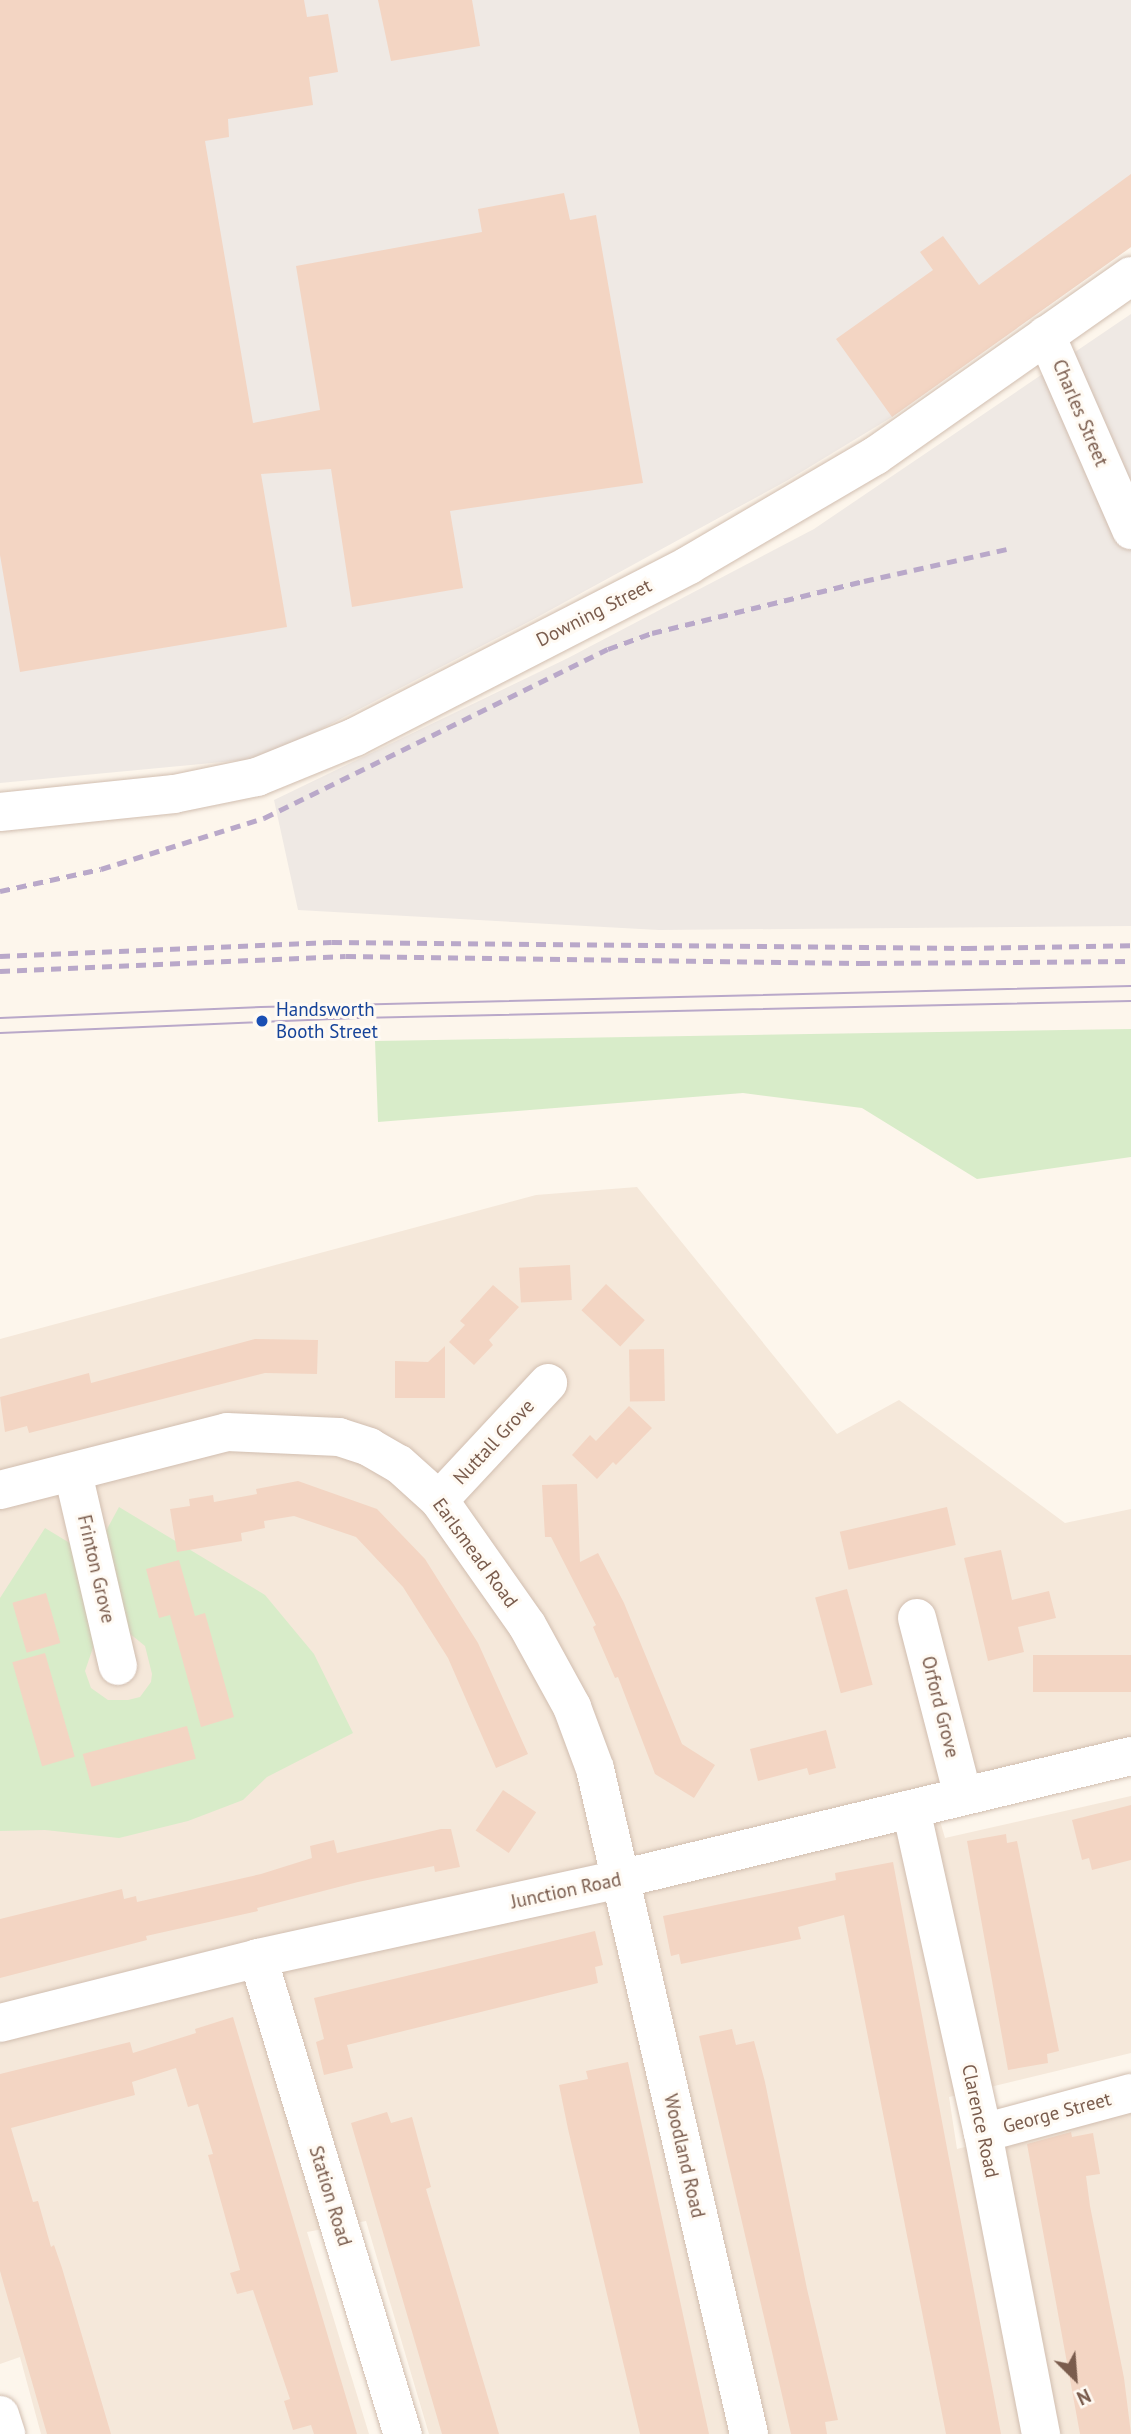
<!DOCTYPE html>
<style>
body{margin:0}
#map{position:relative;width:1131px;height:2434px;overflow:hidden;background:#fdf6ec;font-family:"PT Sans",sans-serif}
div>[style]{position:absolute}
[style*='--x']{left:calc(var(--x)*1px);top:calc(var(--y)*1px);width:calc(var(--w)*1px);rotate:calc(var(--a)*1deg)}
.residential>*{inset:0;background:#f5e8da}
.industrial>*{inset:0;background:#efe9e4}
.green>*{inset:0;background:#d8ecc9}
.building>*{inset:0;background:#f3d5c3;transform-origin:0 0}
.roads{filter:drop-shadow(0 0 2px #d1beb0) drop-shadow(0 0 2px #d1beb0)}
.minor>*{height:38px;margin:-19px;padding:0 19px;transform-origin:19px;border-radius:19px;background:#fff}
.tram>*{height:2px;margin:-1px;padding:0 1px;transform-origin:1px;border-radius:1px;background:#b9a8c9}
.rail>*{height:5px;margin-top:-2.5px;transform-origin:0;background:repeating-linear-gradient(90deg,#b9a8c9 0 10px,transparent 0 17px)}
.dots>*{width:19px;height:19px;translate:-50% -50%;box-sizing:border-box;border:4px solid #fffaf3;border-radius:50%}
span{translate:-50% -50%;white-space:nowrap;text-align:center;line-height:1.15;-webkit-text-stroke:6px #fffaf3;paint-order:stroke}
.street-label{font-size:19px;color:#7a5c4d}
.transit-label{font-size:19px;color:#164399}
.left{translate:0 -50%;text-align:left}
.north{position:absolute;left:1040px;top:2343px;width:70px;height:70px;-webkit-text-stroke:5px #fffaf3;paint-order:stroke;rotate:155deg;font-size:19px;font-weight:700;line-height:28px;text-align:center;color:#7a5c4d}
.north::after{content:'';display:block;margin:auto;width:24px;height:32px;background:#7a5c4d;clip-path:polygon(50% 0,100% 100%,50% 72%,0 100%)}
</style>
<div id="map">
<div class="residential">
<i style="clip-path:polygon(637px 1187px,837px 1434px,899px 1400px,1065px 1523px,1131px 1509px,1131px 1738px,931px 1790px,945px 1838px,1131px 1796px,1131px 2053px,949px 2097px,957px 2149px,1131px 2104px,1131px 2434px,429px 2434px,366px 2221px,307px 2232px,369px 2434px,41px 2434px,20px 2357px,0 2364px,0 1339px,536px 1195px)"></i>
</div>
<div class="industrial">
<i style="clip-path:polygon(0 0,1131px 0,1131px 247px,892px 417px,788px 480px,532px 620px,265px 758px,0 783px)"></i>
<i style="clip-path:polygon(1131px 314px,1131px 926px,659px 930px,298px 910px,274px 800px,568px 658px,814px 529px)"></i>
</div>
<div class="green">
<i style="clip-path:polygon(1131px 1029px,1131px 1157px,977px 1179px,862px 1108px,743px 1093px,378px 1122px,375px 1041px)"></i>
<i style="clip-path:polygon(119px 1507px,265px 1595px,314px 1654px,353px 1733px,267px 1777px,243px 1800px,188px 1821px,119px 1838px,45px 1830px,0 1831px,0 1598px,45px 1528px,73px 1545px,97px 1636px,85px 1671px,91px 1688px,108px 1700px,128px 1700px,140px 1697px,151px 1682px,152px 1674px,145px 1646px,123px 1628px,100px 1542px)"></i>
</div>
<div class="building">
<i style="clip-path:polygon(0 0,304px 0,307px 17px,328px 14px,338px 72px,309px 77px,313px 105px,228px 119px,229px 137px,205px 141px,253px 423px,320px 410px,296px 266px,482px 232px,478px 209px,564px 193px,570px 220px,596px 215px,643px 483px,450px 511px,463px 588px,352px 607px,331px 469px,261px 474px,287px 627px,20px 672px,0 555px)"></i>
<i style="clip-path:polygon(378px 0,472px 0,480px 46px,391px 61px)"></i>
<i style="clip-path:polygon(1131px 174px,1131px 247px,892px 417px,836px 339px,933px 270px,920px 252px,943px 236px,979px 285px)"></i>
<i style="left:570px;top:1265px;width:35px;height:51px;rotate:87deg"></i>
<i style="left:606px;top:1284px;width:53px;height:36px;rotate:43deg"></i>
<i style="clip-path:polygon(493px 1285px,519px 1307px,489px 1340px,493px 1345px,474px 1365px,449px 1342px,465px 1325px,460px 1321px)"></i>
<i style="clip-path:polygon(255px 1339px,318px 1340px,317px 1374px,265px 1373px,29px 1433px,27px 1426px,5px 1432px,0 1397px,89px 1373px,91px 1383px)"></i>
<i style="clip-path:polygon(445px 1346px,445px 1398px,395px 1398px,395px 1361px,428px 1362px)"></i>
<i style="left:664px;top:1349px;width:52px;height:35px;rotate:89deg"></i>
<i style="clip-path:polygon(629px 1406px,652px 1428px,616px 1465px,613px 1462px,597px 1479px,572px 1455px,590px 1435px,596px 1441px)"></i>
<i style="clip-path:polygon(298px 1481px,377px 1509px,425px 1559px,478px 1643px,528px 1754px,496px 1768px,448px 1658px,403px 1587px,356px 1537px,294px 1516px,264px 1521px,265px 1528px,241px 1533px,242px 1541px,177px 1552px,170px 1509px,190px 1506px,189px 1499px,213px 1495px,214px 1502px,257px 1494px,256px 1489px)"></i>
<i style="clip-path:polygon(577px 1484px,580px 1562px,598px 1553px,624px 1603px,682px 1744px,715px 1765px,694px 1798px,655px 1774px,618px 1677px,615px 1678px,593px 1627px,596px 1625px,551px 1537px,545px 1537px,542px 1485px)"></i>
<i style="left:947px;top:1507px;width:39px;height:110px;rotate:77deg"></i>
<i style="clip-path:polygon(1001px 1550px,1012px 1600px,1049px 1591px,1056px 1618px,1018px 1627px,1024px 1652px,988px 1661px,964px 1558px)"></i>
<i style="clip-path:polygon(179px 1560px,195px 1616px,205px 1613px,234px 1717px,201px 1727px,170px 1615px,159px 1618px,146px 1569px)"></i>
<i style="left:847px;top:1589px;width:99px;height:33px;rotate:75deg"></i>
<i style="left:46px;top:1593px;width:52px;height:35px;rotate:74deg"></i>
<i style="left:45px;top:1653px;width:108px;height:34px;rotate:74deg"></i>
<i style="left:1131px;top:1655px;width:37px;height:98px;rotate:90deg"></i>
<i style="left:187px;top:1726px;width:34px;height:108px;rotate:75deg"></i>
<i style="clip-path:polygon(826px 1730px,836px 1768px,809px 1775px,807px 1768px,758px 1781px,750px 1749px)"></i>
<i style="left:503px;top:1790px;width:40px;height:49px;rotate:34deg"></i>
<i style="clip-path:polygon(1131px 1805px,1131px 1860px,1092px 1870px,1089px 1858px,1082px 1860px,1072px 1820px)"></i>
<i style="clip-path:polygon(441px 1829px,451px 1829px,460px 1867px,435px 1872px,434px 1866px,358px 1882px,257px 1908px,258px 1911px,146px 1936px,147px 1940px,0 1978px,0 1919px,122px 1889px,124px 1899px,136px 1896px,137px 1902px,261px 1874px,312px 1858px,310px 1846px,334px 1840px,337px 1853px)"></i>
<i style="clip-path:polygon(1006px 1834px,1007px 1843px,1017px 1841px,1059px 2051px,1047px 2054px,1048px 2063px,1008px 2070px,967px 1841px)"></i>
<i style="clip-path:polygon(893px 1862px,1001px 2434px,946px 2434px,844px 1915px,798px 1927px,801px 1939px,681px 1964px,679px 1954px,671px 1956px,663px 1916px,836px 1880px,835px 1873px)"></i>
<i style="clip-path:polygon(595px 1931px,603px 1965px,595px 1967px,598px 1983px,347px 2045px,353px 2068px,324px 2075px,316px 2042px,324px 2039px,314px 1998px)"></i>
<i style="clip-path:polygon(233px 2017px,357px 2434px,314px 2434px,311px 2425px,293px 2430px,284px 2401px,290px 2399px,253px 2290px,237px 2294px,230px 2273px,240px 2270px,208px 2155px,213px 2154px,198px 2104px,188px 2107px,176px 2068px,132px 2082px,135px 2095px,11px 2128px,33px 2202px,38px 2201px,51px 2247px,54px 2245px,62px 2268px,111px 2434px,47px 2434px,0 2271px,0 2074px,130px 2042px,133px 2053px,196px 2033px,195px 2029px)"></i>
<i style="clip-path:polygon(732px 2029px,736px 2045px,754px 2041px,765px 2082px,807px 2289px,838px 2420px,825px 2422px,827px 2434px,791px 2434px,699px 2036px)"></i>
<i style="clip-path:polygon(628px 2062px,709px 2434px,640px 2434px,568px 2129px,559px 2085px,588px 2079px,586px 2071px)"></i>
<i style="clip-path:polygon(387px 2112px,391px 2123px,412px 2117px,431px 2187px,426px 2189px,499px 2434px,442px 2434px,351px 2123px)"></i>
<i style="clip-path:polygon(1071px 2132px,1072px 2137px,1093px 2133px,1100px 2174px,1086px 2176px,1090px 2206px,1124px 2378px,1131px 2434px,1080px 2434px,1027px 2144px)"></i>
</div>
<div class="roads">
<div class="minor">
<i style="--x:1046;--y:335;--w:213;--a:66.4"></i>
<i style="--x:0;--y:812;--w:175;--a:-5.9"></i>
<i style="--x:174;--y:794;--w:85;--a:-11.6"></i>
<i style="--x:257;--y:777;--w:106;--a:-22.2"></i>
<i style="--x:355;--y:737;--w:376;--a:-27.2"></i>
<i style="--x:689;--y:565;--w:216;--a:-30.4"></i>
<i style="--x:875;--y:456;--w:313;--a:-35.1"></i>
<i style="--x:73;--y:1473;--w:198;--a:76.9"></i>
<i style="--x:0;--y:1490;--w:234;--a:-14.3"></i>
<i style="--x:227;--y:1432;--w:112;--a:2.6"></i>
<i style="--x:339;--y:1437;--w:32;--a:18"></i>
<i style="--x:369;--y:1447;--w:34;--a:30"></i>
<i style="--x:399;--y:1464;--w:54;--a:42"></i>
<i style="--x:439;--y:1500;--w:153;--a:54.9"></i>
<i style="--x:527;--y:1625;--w:94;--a:61.2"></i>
<i style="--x:572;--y:1707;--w:66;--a:69.6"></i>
<i style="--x:595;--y:1769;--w:683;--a:76.96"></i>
<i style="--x:439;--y:1500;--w:160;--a:-47"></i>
<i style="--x:917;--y:1618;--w:184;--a:75.5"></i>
<i style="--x:911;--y:1809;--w:332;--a:77.5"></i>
<i style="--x:983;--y:2133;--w:307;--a:79.1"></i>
<i style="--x:258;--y:1958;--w:498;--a:73.1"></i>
<i style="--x:0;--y:2023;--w:266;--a:-14.1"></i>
<i style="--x:258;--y:1958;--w:371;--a:-12.3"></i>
<i style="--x:620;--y:1879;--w:526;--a:-13.53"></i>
<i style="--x:983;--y:2133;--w:153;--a:-15.1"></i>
<i style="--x:0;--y:2415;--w:20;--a:72"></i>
</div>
</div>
<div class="tram">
<i style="--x:0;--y:1018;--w:261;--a:-2.4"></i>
<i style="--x:261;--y:1007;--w:870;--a:-1.38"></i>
<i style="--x:0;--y:1033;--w:357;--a:-2.4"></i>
<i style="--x:357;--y:1018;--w:774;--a:-1.26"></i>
</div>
<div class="rail">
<i style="--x:0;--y:891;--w:103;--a:-12.3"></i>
<i style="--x:101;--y:869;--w:171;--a:-17.4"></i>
<i style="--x:264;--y:818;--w:383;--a:-26.2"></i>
<i style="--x:608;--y:649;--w:47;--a:-20"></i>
<i style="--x:652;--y:633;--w:218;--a:-13.8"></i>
<i style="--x:864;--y:581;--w:147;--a:-12.6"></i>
<i style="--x:0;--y:956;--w:332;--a:-2.4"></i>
<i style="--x:332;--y:942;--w:635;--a:0.54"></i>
<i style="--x:967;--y:948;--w:164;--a:-1"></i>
<i style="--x:0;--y:971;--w:346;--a:-2.5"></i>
<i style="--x:346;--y:956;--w:514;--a:0.78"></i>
<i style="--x:860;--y:963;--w:271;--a:-0.4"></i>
</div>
<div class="dots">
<i style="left:262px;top:1021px;background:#1a4fb4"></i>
</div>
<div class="street-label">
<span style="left:1080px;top:413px;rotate:67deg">Charles Street</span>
<span style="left:594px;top:613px;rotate:-27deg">Downing Street</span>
<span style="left:494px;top:1442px;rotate:-47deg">Nuttall Grove</span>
<span style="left:475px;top:1553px;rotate:54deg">Earlsmead Road</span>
<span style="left:96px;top:1569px;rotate:77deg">Frinton Grove</span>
<span style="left:940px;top:1707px;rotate:76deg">Orford Grove</span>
<span style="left:566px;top:1891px;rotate:-12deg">Junction Road</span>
<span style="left:1057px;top:2113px;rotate:-15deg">George Street</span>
<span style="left:980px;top:2121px;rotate:78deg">Clarence Road</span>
<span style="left:684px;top:2156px;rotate:77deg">Woodland Road</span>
<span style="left:330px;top:2196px;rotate:73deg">Station Road</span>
</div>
<div class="transit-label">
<span class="left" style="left:276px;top:1021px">Handsworth<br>Booth Street</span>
</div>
<div class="north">N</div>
</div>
